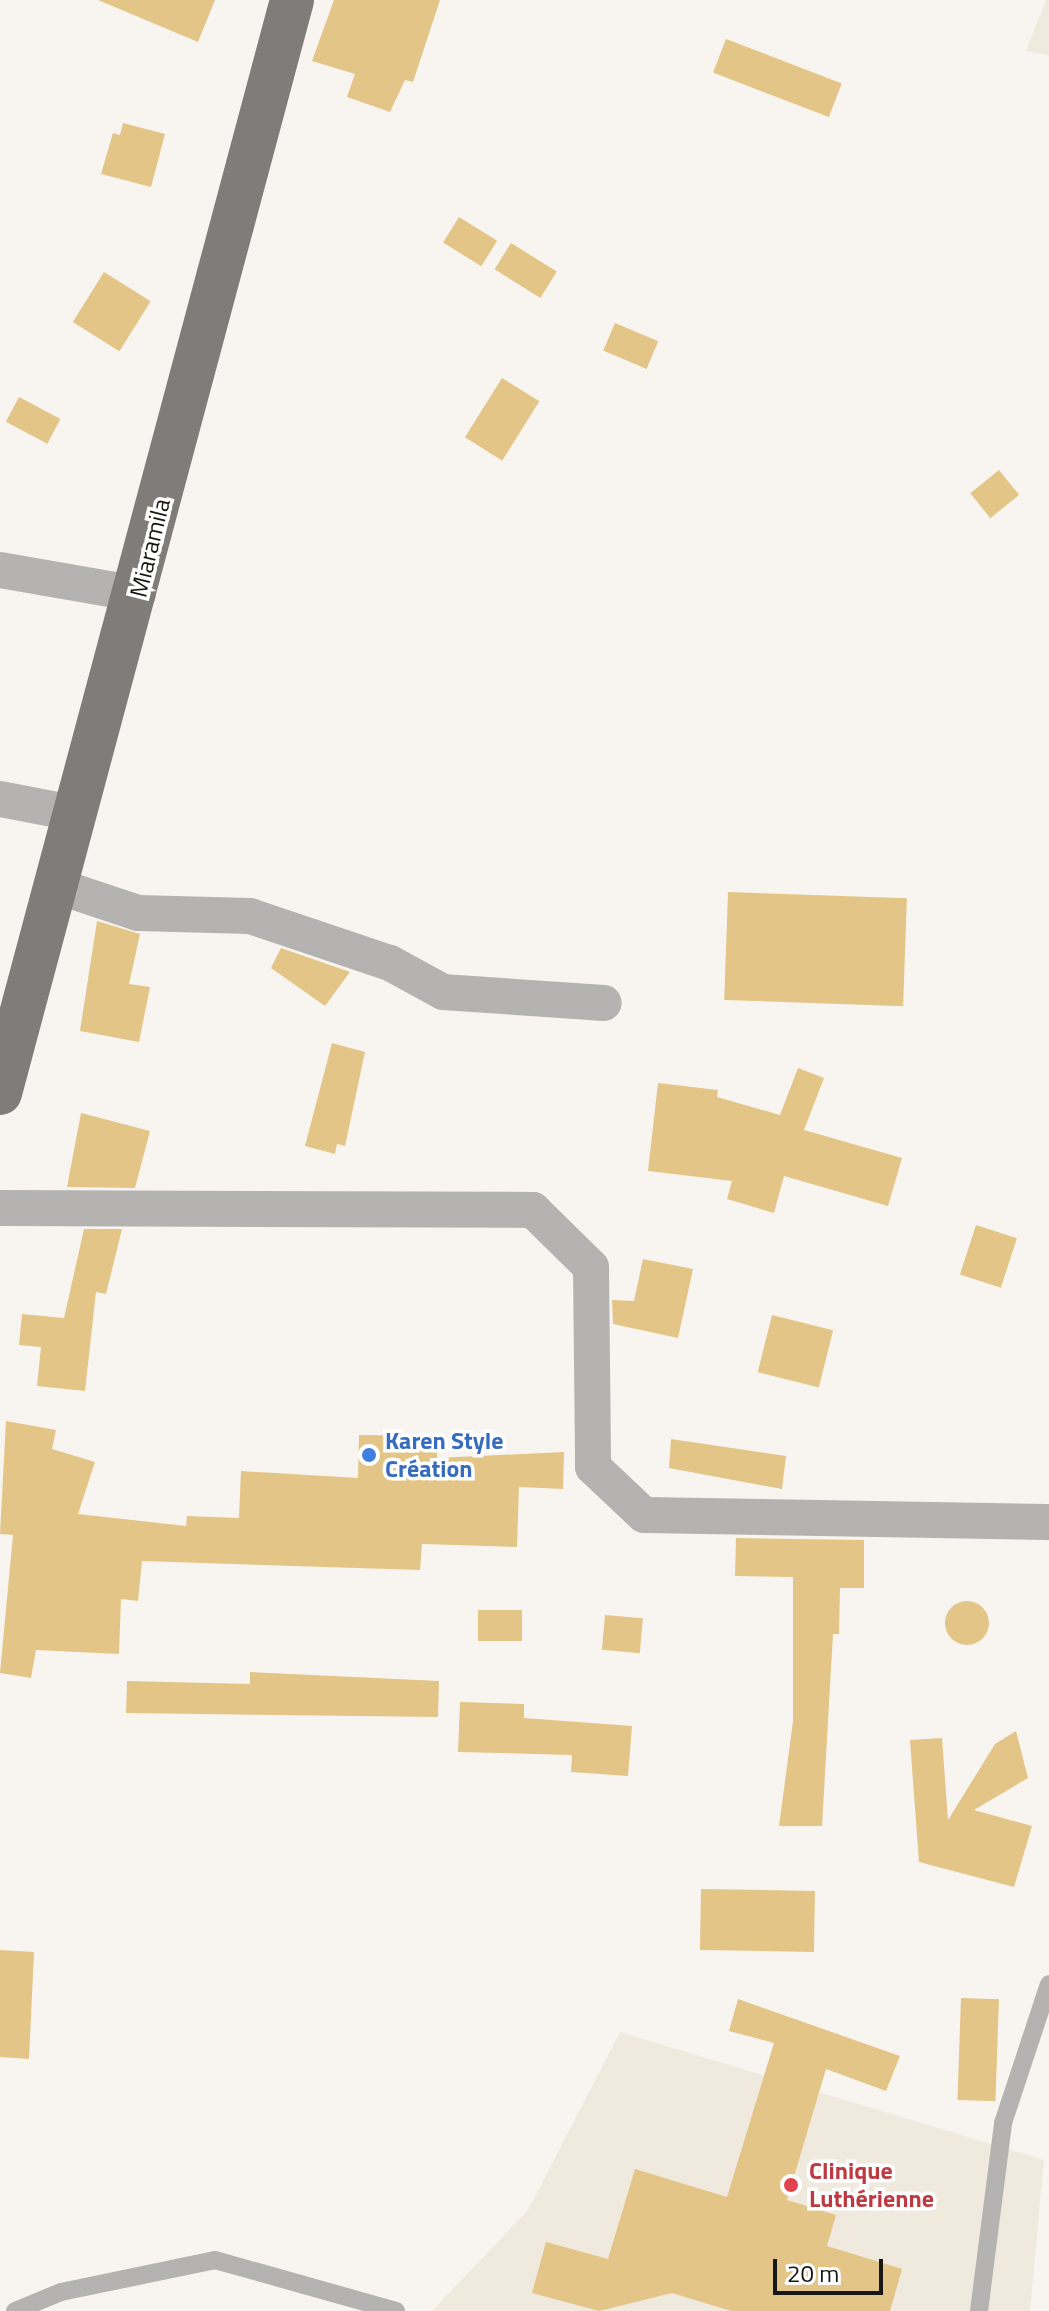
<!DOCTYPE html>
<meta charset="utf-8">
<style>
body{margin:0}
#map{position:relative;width:1049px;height:2311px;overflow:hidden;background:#f8f5f0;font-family:"Titillium Web",sans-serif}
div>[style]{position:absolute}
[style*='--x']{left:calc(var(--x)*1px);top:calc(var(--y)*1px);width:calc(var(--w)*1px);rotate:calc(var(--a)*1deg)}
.built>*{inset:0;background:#f0eade}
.building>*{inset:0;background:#e3c587;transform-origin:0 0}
.round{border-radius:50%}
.lane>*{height:18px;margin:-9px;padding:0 9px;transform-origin:9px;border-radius:9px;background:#b5b3b2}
.street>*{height:36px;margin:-18px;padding:0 18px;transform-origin:18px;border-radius:18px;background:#b5b3b2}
.primary>*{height:44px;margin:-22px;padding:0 22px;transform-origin:22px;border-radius:22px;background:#7f7c79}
.dots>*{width:22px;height:22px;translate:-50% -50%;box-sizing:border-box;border:4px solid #fff;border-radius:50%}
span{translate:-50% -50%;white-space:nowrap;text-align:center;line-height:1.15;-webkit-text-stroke:7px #fff;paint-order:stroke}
.street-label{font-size:24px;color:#171715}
.shop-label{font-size:24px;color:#366cbe;font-weight:700}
.left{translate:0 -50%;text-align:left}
.health-label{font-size:24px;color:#be3a42;font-weight:700}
.scale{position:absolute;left:773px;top:2259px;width:110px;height:36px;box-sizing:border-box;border:4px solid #171715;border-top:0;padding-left:10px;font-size:24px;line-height:28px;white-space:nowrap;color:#171715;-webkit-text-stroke:6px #fff;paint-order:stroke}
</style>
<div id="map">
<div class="built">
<i style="clip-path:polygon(1046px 0,1049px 0,1049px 55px,1026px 51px)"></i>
<i style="clip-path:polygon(620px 2032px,1044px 2160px,1030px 2311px,432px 2311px,528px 2210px)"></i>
</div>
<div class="building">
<i style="clip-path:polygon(98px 0,215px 0,198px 42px)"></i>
<i style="clip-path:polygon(334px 0,440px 0,413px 82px,405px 80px,390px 112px,347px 97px,355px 74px,312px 61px)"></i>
<i style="left:726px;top:39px;width:124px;height:36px;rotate:21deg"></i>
<i style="clip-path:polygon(123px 123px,165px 134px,151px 187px,101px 174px,113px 133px,120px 135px)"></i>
<i style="left:459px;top:217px;width:45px;height:30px;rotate:32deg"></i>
<i style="left:511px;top:243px;width:54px;height:31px;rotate:32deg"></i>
<i style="left:104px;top:272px;width:55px;height:59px;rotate:32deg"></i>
<i style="left:615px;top:323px;width:47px;height:30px;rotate:23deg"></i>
<i style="left:502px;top:378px;width:44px;height:70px;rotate:32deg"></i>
<i style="left:19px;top:397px;width:47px;height:28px;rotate:28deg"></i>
<i style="left:999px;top:470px;width:32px;height:37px;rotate:51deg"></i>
<i style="left:728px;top:892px;width:179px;height:108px;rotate:2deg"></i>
<i style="clip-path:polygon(97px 921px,140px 934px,129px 984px,150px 987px,139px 1042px,80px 1031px)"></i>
<i style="clip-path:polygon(281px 948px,350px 972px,325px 1006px,271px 968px)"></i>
<i style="clip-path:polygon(332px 1043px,365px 1052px,345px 1146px,337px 1144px,335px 1154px,305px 1146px)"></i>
<i style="clip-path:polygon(798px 1068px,824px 1078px,804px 1130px,902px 1158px,888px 1206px,784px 1176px,774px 1213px,727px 1199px,732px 1181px,648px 1171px,658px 1083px,718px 1090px,717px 1097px,780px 1115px)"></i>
<i style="clip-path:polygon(81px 1113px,150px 1131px,135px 1188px,67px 1187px)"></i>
<i style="left:976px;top:1225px;width:43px;height:52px;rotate:18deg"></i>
<i style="clip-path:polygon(84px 1229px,122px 1229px,106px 1294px,96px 1292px,85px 1391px,37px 1386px,41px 1347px,19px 1345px,22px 1314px,64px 1318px)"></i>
<i style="clip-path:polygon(643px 1259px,693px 1269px,678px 1338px,613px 1324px,612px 1300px,634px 1301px)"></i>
<i style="left:772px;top:1315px;width:63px;height:59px;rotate:14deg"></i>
<i style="clip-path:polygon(6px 1421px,56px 1430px,52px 1449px,95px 1462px,78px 1514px,186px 1526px,187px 1516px,239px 1518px,241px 1471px,358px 1478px,359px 1435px,438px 1436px,437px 1458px,564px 1452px,563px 1489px,519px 1487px,517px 1547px,422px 1544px,420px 1570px,142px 1561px,138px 1601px,121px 1599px,119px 1654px,36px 1650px,31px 1678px,0 1673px,13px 1535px,0 1534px)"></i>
<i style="clip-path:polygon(671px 1439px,786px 1456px,782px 1489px,669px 1468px)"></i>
<i style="clip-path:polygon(736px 1538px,864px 1540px,864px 1588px,840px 1588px,839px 1634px,833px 1634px,822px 1826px,779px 1826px,793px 1721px,793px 1577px,735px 1576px)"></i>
<i class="round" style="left:945px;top:1601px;width:44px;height:44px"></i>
<i style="left:478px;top:1610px;width:44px;height:31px"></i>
<i style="left:605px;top:1615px;width:38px;height:35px;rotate:5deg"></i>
<i style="clip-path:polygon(250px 1672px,439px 1681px,438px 1717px,126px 1713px,127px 1681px,250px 1684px)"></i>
<i style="clip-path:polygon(460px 1702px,524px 1704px,524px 1718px,632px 1726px,628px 1776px,571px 1772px,572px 1755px,458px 1752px)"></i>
<i style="clip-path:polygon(1016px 1731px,1028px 1778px,974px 1810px,1032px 1826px,1014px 1887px,919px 1862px,910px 1740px,942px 1738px,948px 1820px,995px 1744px)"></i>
<i style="left:701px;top:1889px;width:114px;height:61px;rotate:1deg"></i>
<i style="clip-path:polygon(0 1950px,34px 1952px,29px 2059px,0 2057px)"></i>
<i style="left:961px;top:1998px;width:38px;height:102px;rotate:2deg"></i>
<i style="clip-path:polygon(738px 1999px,900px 2056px,886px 2091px,826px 2069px,787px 2200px,836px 2215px,827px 2246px,902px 2269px,890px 2311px,731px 2311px,672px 2293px,599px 2311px,532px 2293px,546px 2242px,608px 2259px,635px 2169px,727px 2197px,774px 2043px,729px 2031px)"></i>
</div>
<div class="lane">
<i style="--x:15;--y:2311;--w:50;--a:-22.4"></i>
<i style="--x:61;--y:2292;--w:157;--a:-11.7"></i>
<i style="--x:215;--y:2260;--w:188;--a:15.7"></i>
<i style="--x:979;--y:2311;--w:190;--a:-82.7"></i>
<i style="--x:1003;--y:2123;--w:146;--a:-71.7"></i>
</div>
<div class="street">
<i style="--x:0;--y:570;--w:140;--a:9.9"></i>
<i style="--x:0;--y:799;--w:79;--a:10.9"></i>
<i style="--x:57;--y:886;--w:85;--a:18.4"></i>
<i style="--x:138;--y:913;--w:112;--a:1.5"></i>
<i style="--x:250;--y:916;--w:148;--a:18.6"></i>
<i style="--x:390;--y:963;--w:60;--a:28.7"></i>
<i style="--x:443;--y:992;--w:161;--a:3.9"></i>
<i style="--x:0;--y:1208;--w:533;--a:0.21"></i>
<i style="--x:533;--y:1210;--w:81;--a:44.5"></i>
<i style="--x:591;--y:1267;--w:200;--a:89.4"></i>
<i style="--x:593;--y:1467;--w:70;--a:43.3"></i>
<i style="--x:644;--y:1515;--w:405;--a:1"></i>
</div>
<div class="primary">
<i style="--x:0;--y:1093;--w:1131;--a:-75.04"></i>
</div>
<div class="dots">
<i style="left:369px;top:1455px;background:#3f7fe0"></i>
<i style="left:791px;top:2185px;background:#e0444e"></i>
</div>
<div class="street-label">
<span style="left:150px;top:548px;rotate:-76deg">Miaramila</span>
</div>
<div class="shop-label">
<span class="left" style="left:385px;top:1455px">Karen Style<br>Création</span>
</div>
<div class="health-label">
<span class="left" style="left:809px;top:2185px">Clinique<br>Luthérienne</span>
</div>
<div class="scale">20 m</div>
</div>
